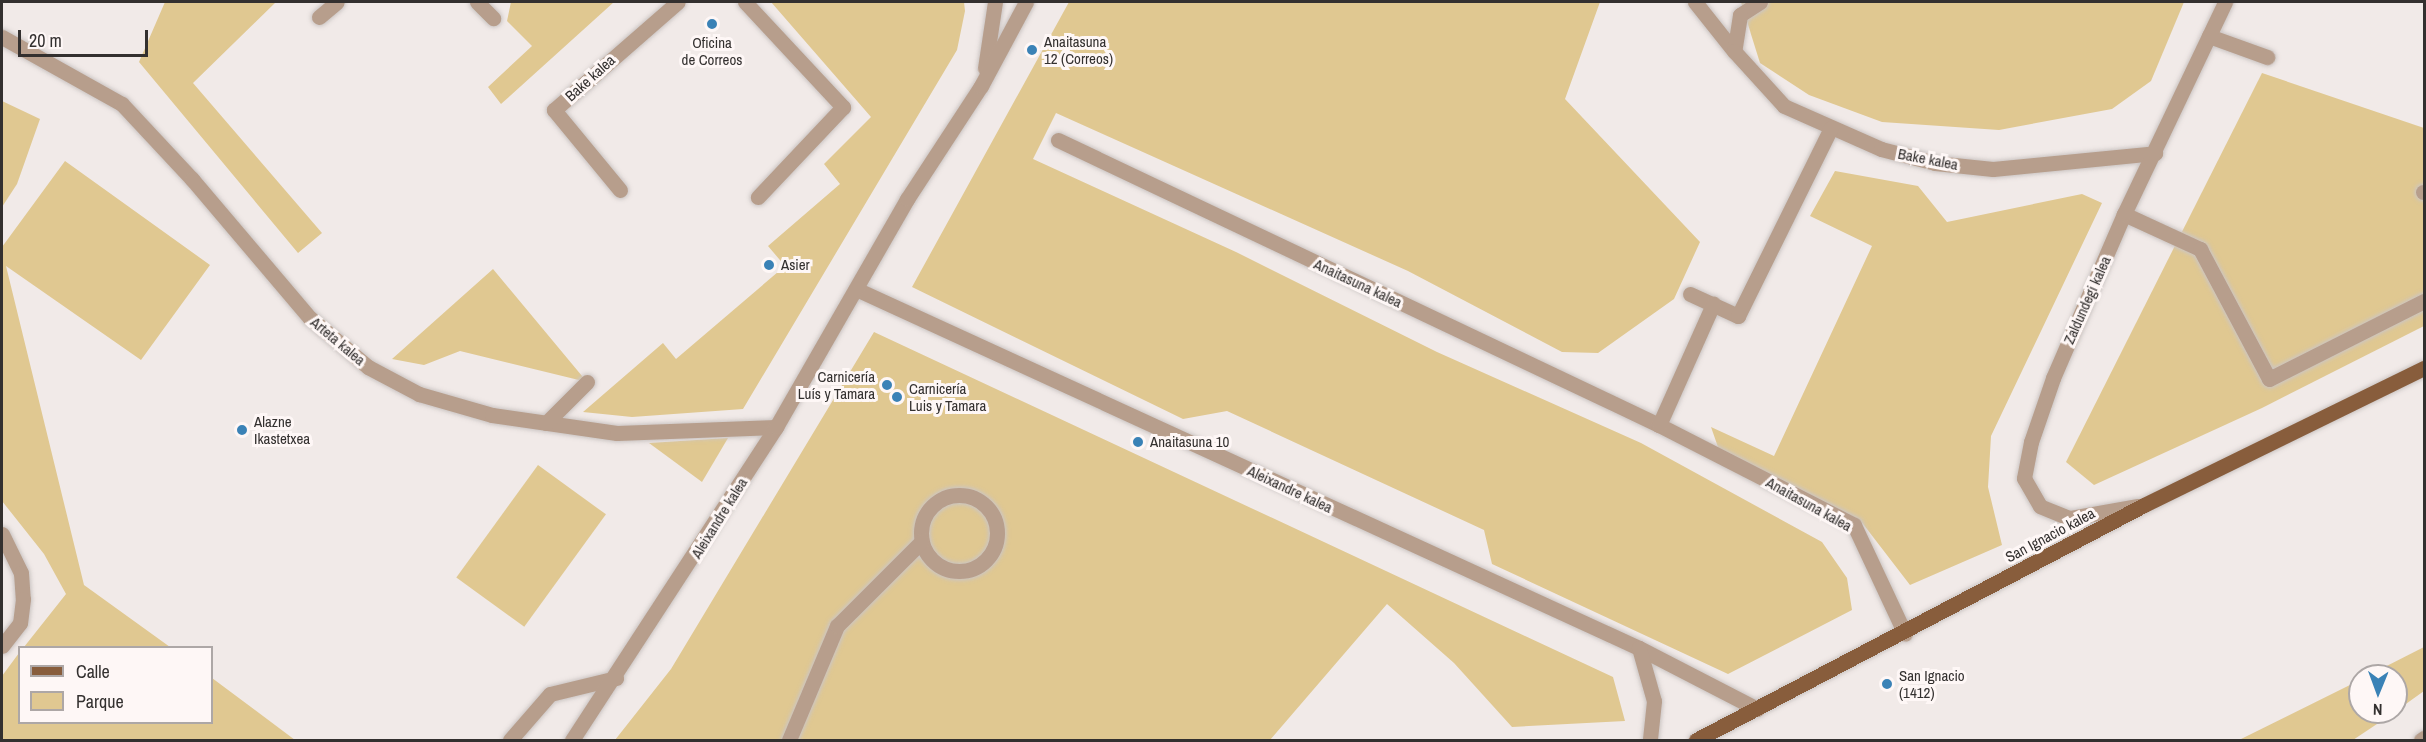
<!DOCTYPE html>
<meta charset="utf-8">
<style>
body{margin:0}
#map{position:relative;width:2426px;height:742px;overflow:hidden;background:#f1eae8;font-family:"Archivo Narrow",sans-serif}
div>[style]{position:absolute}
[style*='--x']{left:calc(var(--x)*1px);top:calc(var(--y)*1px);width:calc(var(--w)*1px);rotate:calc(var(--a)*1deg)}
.green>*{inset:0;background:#e0c891;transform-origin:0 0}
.roads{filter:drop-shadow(0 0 2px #cbc5c3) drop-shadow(0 0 2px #cbc5c3)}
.street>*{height:15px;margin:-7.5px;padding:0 7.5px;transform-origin:7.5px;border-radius:7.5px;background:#b79e8c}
.street>.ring{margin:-7.5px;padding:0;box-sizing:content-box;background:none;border:15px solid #b79e8c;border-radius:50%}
.primary>*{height:15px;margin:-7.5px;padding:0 7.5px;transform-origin:7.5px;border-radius:7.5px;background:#885d3c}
.dots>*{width:16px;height:16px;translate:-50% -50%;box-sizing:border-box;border:3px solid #fef7f6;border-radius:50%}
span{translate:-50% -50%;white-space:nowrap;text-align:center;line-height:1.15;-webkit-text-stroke:6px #fef7f6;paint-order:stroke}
.poi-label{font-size:15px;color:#33302f}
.left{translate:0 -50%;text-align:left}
.right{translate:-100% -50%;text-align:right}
.street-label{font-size:15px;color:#33302f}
.frame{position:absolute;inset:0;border:3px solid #33302f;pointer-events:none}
.legend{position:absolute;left:18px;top:646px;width:195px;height:78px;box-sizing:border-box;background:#fef7f6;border:2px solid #ada7a6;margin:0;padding:8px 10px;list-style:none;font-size:18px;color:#33302f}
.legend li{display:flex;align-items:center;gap:12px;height:30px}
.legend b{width:30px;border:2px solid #ada7a6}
.north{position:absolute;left:2348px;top:664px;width:60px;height:60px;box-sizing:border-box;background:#fef7f6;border:2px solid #ada7a6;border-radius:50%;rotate:181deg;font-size:16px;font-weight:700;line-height:24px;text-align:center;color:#33302f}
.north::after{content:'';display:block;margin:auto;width:21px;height:27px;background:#3a82b6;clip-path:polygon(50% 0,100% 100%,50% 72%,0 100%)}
.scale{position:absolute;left:18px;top:30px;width:130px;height:27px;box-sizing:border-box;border:3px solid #33302f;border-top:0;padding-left:8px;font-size:18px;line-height:21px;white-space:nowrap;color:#33302f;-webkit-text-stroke:4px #fef7f6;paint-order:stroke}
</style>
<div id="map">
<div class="green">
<i style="clip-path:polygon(165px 2px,276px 2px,193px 83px,322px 233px,298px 253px,139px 62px)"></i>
<i style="clip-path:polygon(511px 2px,614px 2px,501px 104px,488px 87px,532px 46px,507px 21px)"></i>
<i style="clip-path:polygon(771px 2px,964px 2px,965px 11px,957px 50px,743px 409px,632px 417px,583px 412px,663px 343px,676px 359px,785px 266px,768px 246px,840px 184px,824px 164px,871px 117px)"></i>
<i style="clip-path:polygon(1069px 2px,1600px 2px,1565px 99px,1700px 242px,1674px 299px,1598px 353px,1562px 352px,1408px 271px,1056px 113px,1033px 159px,1236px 252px,1437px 352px,1641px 443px,1822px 542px,1847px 578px,1852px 610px,1728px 674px,1492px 564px,1484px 530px,1227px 411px,1183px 419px,912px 287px)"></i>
<i style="clip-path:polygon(1741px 2px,2184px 2px,2151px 81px,2112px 109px,1999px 130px,1882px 122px,1809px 95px,1760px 63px)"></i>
<i style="clip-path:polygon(2262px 73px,2424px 128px,2424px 326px,2262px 408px,2094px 485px,2066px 462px)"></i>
<i style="clip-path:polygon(2px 101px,40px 119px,17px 184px,2px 207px)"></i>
<i style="clip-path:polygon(65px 161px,210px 265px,141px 360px,6px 266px,84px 585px,170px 647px,24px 647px,66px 594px,44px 554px,2px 501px,2px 247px)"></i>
<i style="clip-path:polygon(1835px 171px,1918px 186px,1947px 222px,2082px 194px,2102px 203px,1991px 436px,1988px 487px,2002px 545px,1910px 585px,1860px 520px,1719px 450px,1711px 427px,1774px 456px,1872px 246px,1810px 216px)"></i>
<i style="clip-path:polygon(493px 269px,587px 382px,460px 351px,424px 365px,392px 359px)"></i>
<i style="clip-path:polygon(874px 332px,1613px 677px,1625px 721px,1512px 727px,1454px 663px,1387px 604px,1270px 740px,615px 740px,671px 669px)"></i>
<i style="clip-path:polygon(728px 438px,702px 482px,649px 443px)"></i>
<i style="left:538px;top:465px;width:84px;height:139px;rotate:36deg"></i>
<i style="clip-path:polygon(2424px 647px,2424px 691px,2396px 711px,2396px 676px,2367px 676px)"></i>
<i style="clip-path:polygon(19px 653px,20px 722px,212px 722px,212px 678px,295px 740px,2px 740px,2px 676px)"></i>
<i style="clip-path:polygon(2360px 680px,2360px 712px,2395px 712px,2353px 740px,2239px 740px)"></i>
</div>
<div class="roads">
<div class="street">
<i style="--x:477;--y:2;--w:23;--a:45"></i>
<i style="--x:745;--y:2;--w:144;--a:47"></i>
<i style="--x:843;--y:107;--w:124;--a:133.4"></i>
<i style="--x:1695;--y:2;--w:63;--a:51.5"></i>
<i style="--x:1760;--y:2;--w:24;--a:147"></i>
<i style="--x:1740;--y:15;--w:36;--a:99"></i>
<i style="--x:1734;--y:51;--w:74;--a:47.7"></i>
<i style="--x:1784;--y:106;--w:106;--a:23.9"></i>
<i style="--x:1881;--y:149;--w:56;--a:14.5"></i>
<i style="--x:1935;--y:163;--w:58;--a:5.9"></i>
<i style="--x:1993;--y:169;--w:163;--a:-5.6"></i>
<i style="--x:319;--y:17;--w:23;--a:-40"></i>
<i style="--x:2209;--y:36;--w:62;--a:19.9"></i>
<i style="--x:2;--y:37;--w:137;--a:29.2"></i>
<i style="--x:122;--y:104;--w:103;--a:47"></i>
<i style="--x:192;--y:179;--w:182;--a:49.7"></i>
<i style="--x:310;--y:318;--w:76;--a:40.2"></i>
<i style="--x:368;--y:367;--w:58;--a:27.9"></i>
<i style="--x:419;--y:394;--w:76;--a:16"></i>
<i style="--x:492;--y:415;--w:126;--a:8.2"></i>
<i style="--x:617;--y:433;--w:159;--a:-2.2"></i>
<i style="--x:985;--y:68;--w:67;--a:-81.4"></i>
<i style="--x:1058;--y:140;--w:665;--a:25.37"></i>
<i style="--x:1659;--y:425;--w:219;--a:27.1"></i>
<i style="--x:1854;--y:525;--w:120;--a:64.9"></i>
<i style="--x:620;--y:190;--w:104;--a:-129.5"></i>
<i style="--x:554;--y:110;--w:164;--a:-41.1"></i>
<i style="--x:2423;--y:192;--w:1;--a:0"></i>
<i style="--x:2124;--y:214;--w:84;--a:24.7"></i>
<i style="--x:2200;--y:249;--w:147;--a:62"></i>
<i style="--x:2269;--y:379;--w:174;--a:-26.7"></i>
<i style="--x:856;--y:289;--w:861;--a:24.63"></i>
<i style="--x:1639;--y:648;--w:133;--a:27.3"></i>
<i style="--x:1690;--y:294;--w:53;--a:24.6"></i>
<i style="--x:1738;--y:316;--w:210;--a:-63.7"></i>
<i style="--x:546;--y:423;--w:58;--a:-45"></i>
<i style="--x:1659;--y:425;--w:133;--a:-65.9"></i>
<i class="ring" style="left:921px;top:495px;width:61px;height:61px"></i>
<i style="--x:2138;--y:506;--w:70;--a:170.1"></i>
<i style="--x:2069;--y:518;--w:31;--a:-158"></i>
<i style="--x:2040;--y:506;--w:32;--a:-120"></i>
<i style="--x:2024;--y:478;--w:37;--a:-79"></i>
<i style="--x:2031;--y:442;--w:68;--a:-71"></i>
<i style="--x:2053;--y:378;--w:179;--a:-66.6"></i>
<i style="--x:2124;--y:214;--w:235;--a:-64.5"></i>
<i style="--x:2;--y:534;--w:43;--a:64"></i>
<i style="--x:21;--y:573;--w:26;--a:86"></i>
<i style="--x:23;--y:599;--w:24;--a:97"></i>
<i style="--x:20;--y:623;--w:29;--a:128"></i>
<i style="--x:1639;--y:648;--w:55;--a:74.2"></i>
<i style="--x:1654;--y:701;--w:39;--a:96"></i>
<i style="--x:510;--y:740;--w:61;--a:-49"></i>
<i style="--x:550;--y:694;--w:68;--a:-13.6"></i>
<i style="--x:572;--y:740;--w:374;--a:-56.9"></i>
<i style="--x:776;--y:427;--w:263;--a:-60.1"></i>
<i style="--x:907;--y:199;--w:135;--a:-56.8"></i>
<i style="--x:981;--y:86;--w:95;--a:-61.8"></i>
<i style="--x:789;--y:740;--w:124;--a:-67.2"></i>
<i style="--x:837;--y:626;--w:120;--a:-45"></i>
<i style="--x:2421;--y:740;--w:4;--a:-34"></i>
</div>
<div class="primary">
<i style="--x:1696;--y:740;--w:506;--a:-27.68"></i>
<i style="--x:2144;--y:505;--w:312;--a:-26.1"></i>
</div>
</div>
<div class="dots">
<i style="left:712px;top:24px;background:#3a82b6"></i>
<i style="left:1032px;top:50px;background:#3a82b6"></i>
<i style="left:769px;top:265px;background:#3a82b6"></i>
<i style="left:887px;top:385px;background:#3a82b6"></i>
<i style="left:897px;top:397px;background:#3a82b6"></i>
<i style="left:242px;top:430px;background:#3a82b6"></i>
<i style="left:1138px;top:442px;background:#3a82b6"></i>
<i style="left:1887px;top:684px;background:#3a82b6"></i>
</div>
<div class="poi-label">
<span class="left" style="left:1044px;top:50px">Anaitasuna<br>12 (Correos)</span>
<span style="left:712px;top:51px">Oficina<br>de Correos</span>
<span class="left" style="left:781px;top:265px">Asier</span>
<span class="right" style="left:875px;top:385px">Carnicería<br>Luís y Tamara</span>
<span class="left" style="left:909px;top:397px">Carnicería<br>Luis y Tamara</span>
<span class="left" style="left:254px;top:430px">Alazne<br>Ikastetxea</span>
<span class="left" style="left:1150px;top:442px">Anaitasuna 10</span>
<span class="left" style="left:1899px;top:684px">San Ignacio<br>(1412)</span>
</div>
<div class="street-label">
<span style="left:590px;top:78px;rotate:-42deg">Bake kalea</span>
<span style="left:1928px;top:159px;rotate:11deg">Bake kalea</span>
<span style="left:1358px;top:283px;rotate:25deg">Anaitasuna kalea</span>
<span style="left:2087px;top:300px;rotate:-66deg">Zaldundegi kalea</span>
<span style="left:338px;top:341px;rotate:40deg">Arteta kalea</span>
<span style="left:1290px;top:489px;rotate:25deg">Aleixandre kalea</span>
<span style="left:1809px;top:504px;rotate:29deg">Anaitasuna kalea</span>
<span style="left:719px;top:518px;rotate:-58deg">Aleixandre kalea</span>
<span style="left:2050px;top:535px;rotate:-28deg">San Ignacio kalea</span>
</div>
<div class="frame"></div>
<ul class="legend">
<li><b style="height:8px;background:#885d3c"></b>Calle</li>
<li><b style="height:16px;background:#e0c891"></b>Parque</li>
</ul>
<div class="north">N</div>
<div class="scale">20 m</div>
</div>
